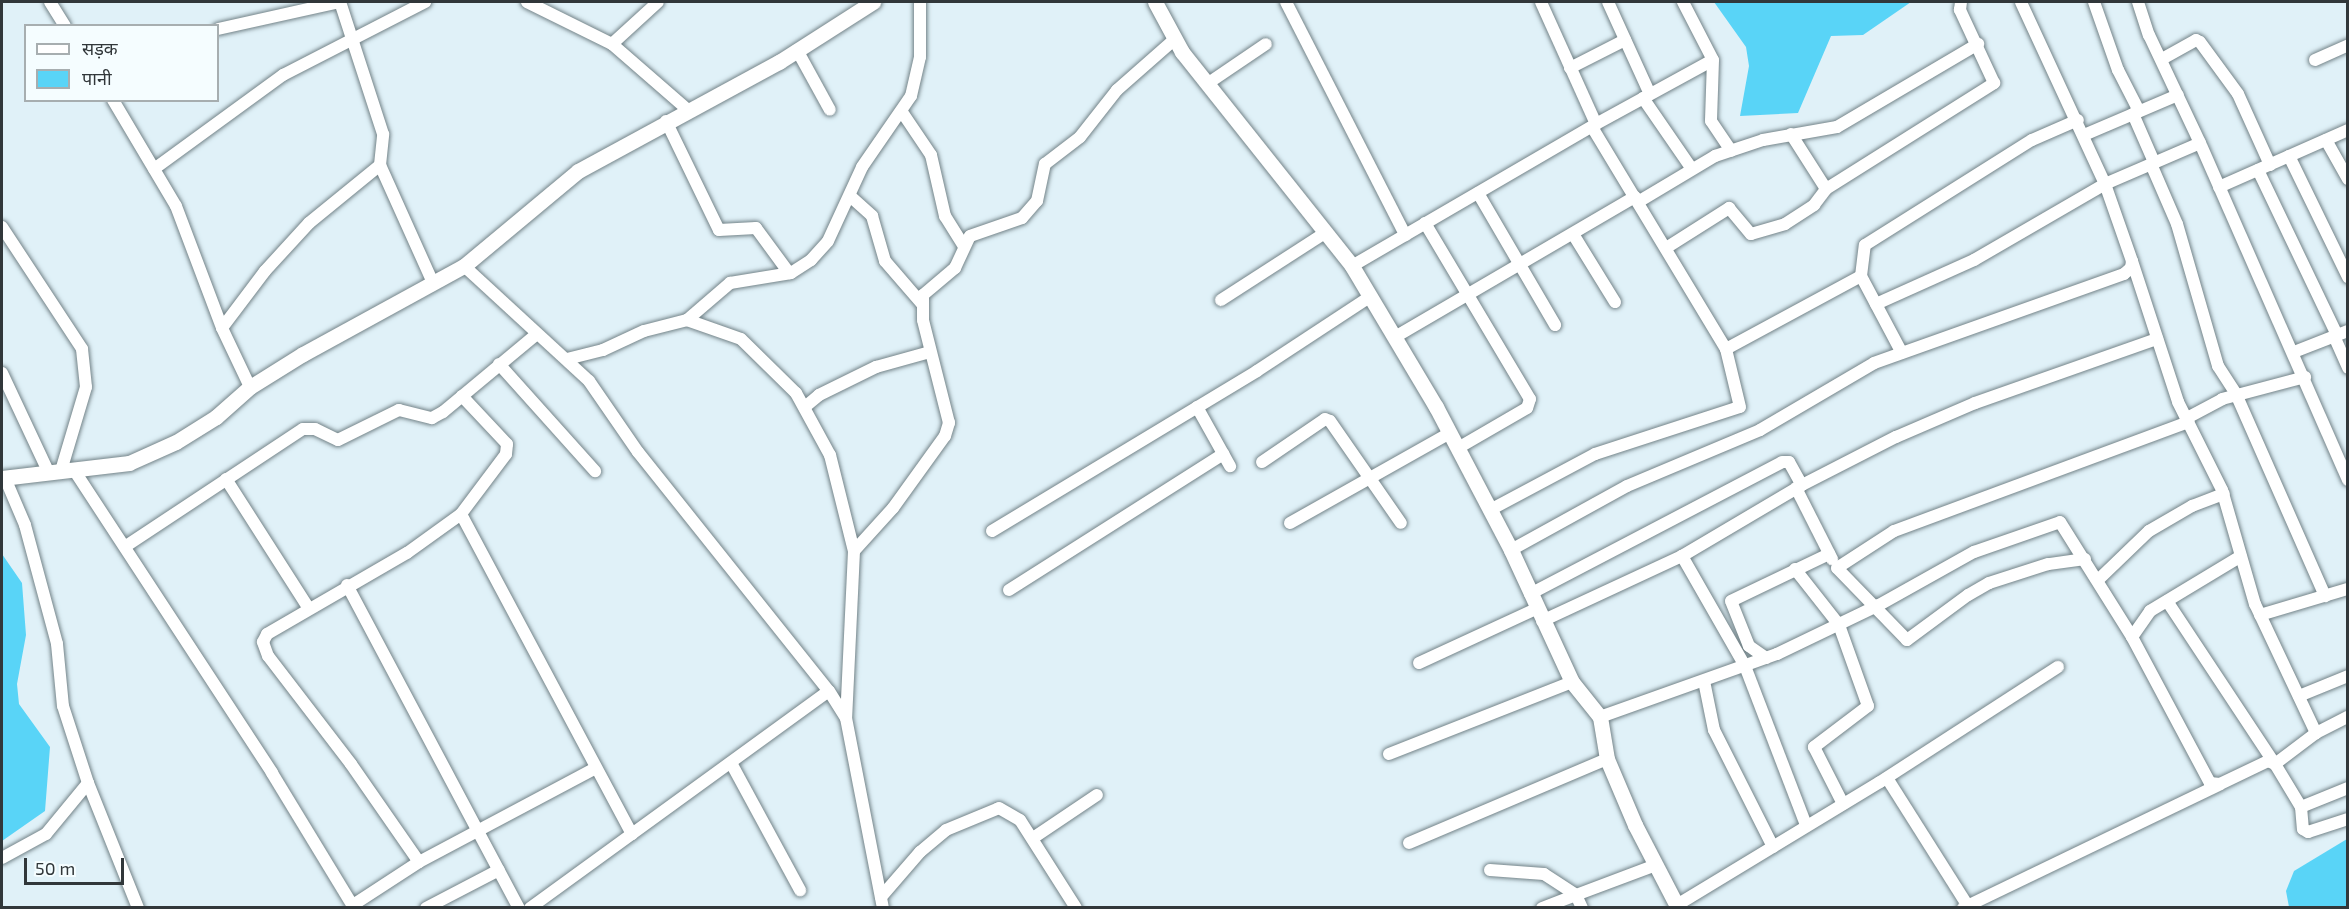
<!DOCTYPE html>
<meta charset="utf-8">
<style>
body{margin:0}
#map{position:relative;width:2349px;height:909px;overflow:hidden;background:#e0f1f8;font-family:"Exo 2","Noto Sans Devanagari",sans-serif}
div>[style]{position:absolute}
[style*='--x']{left:calc(var(--x)*1px);top:calc(var(--y)*1px);width:calc(var(--w)*1px);rotate:calc(var(--a)*1deg)}
.water>*{inset:0;background:#59d4f7}
.roads{filter:drop-shadow(0 0 2px #738388) drop-shadow(0 0 2px #738388)}
.minor>*{height:12px;margin:-6px;padding:0 6px;transform-origin:6px;border-radius:6px;background:#fff}
.tertiary>*{height:15px;margin:-7.5px;padding:0 7.5px;transform-origin:7.5px;border-radius:7.5px;background:#fff}
span{translate:-50% -50%;white-space:nowrap;text-align:center;line-height:1.15;-webkit-text-stroke:6px #f5fdff;paint-order:stroke}
.frame{position:absolute;inset:0;border:3px solid #31373a;pointer-events:none}
.legend{position:absolute;left:24px;top:24px;width:195px;height:78px;box-sizing:border-box;background:#f5fdff;border:2px solid #a7aeb0;margin:0;padding:8px 10px;list-style:none;font-size:18px;color:#31373a}
.legend li{display:flex;align-items:center;gap:12px;height:30px}
.legend b{width:30px;border:2px solid #a7aeb0}
.scale{position:absolute;left:24px;top:858px;width:100px;height:27px;box-sizing:border-box;border:3px solid #31373a;border-top:0;padding-left:8px;font-size:18px;line-height:21px;white-space:nowrap;color:#31373a;-webkit-text-stroke:4px #f5fdff;paint-order:stroke}
</style>
<div id="map">
<div class="water">
<i style="clip-path:polygon(1714px 2px,1911px 2px,1863px 35px,1831px 36px,1798px 113px,1740px 116px,1749px 66px,1746px 47px)"></i>
<i style="clip-path:polygon(2px 554px,22px 583px,26px 635px,17px 684px,19px 704px,50px 747px,45px 811px,2px 841px)"></i>
<i style="clip-path:polygon(2347px 839px,2347px 907px,2289px 907px,2286px 891px,2294px 871px)"></i>
</div>
<div class="roads">
<div class="minor">
<i style="--x:50;--y:2;--w:28;--a:58"></i>
<i style="--x:527;--y:2;--w:95;--a:26.3"></i>
<i style="--x:612;--y:44;--w:101;--a:41"></i>
<i style="--x:1286;--y:2;--w:262;--a:62.9"></i>
<i style="--x:1608;--y:2;--w:101;--a:65.5"></i>
<i style="--x:1683;--y:2;--w:65;--a:62.7"></i>
<i style="--x:1713;--y:60;--w:61;--a:91.9"></i>
<i style="--x:1711;--y:121;--w:36;--a:56"></i>
<i style="--x:2094;--y:2;--w:72;--a:70.6"></i>
<i style="--x:2118;--y:70;--w:46;--a:62.9"></i>
<i style="--x:2138;--y:2;--w:35;--a:72"></i>
<i style="--x:2149;--y:35;--w:119;--a:64.7"></i>
<i style="--x:218;--y:29;--w:125;--a:-12.5"></i>
<i style="--x:612;--y:44;--w:62;--a:-42.4"></i>
<i style="--x:797;--y:50;--w:68;--a:61.2"></i>
<i style="--x:2162;--y:59;--w:39;--a:-29"></i>
<i style="--x:2196;--y:40;--w:4;--a:27"></i>
<i style="--x:2200;--y:42;--w:64;--a:53.8"></i>
<i style="--x:2238;--y:94;--w:78;--a:65.7"></i>
<i style="--x:2315;--y:60;--w:36;--a:-24"></i>
<i style="--x:1570;--y:68;--w:62;--a:-27"></i>
<i style="--x:1207;--y:84;--w:71;--a:-34.1"></i>
<i style="--x:1643;--y:98;--w:86;--a:55.4"></i>
<i style="--x:113;--y:100;--w:123;--a:59.3"></i>
<i style="--x:176;--y:206;--w:130;--a:69.3"></i>
<i style="--x:222;--y:328;--w:65;--a:64.6"></i>
<i style="--x:902;--y:112;--w:52;--a:56"></i>
<i style="--x:931;--y:155;--w:63;--a:77.1"></i>
<i style="--x:945;--y:216;--w:36;--a:58"></i>
<i style="--x:2133;--y:114;--w:52;--a:66.4"></i>
<i style="--x:666;--y:121;--w:121;--a:64.1"></i>
<i style="--x:719;--y:230;--w:37;--a:-3"></i>
<i style="--x:756;--y:228;--w:56;--a:53.7"></i>
<i style="--x:1596;--y:124;--w:133;--a:-28.7"></i>
<i style="--x:1592;--y:127;--w:259;--a:58.9"></i>
<i style="--x:1726;--y:349;--w:153;--a:-28.4"></i>
<i style="--x:1861;--y:276;--w:31;--a:-83"></i>
<i style="--x:1865;--y:245;--w:197;--a:-32.2"></i>
<i style="--x:2032;--y:140;--w:50;--a:-23.5"></i>
<i style="--x:1791;--y:134;--w:65;--a:57.5"></i>
<i style="--x:2084;--y:135;--w:102;--a:-23.1"></i>
<i style="--x:2326;--y:140;--w:45;--a:60.6"></i>
<i style="--x:2289;--y:156;--w:135;--a:64"></i>
<i style="--x:2151;--y:164;--w:65;--a:66.6"></i>
<i style="--x:2177;--y:224;--w:148;--a:73.9"></i>
<i style="--x:2218;--y:366;--w:33;--a:57"></i>
<i style="--x:2236;--y:394;--w:221;--a:66.2"></i>
<i style="--x:380;--y:165;--w:129;--a:65.8"></i>
<i style="--x:154;--y:169;--w:160;--a:-36.1"></i>
<i style="--x:283;--y:75;--w:160;--a:-27.2"></i>
<i style="--x:2258;--y:170;--w:183;--a:64.4"></i>
<i style="--x:2219;--y:187;--w:141;--a:-23.8"></i>
<i style="--x:1478;--y:193;--w:153;--a:59.7"></i>
<i style="--x:850;--y:196;--w:30;--a:42"></i>
<i style="--x:872;--y:216;--w:47;--a:73.9"></i>
<i style="--x:885;--y:261;--w:58;--a:49.2"></i>
<i style="--x:1638;--y:202;--w:90;--a:-30.9"></i>
<i style="--x:1715;--y:156;--w:51;--a:-18.4"></i>
<i style="--x:1763;--y:140;--w:75;--a:-10"></i>
<i style="--x:1837;--y:127;--w:164;--a:-30.5"></i>
<i style="--x:1425;--y:223;--w:205;--a:59.2"></i>
<i style="--x:1530;--y:399;--w:9;--a:108"></i>
<i style="--x:1527;--y:408;--w:80;--a:149.9"></i>
<i style="--x:2;--y:227;--w:146;--a:56.7"></i>
<i style="--x:82;--y:349;--w:38;--a:84"></i>
<i style="--x:86;--y:387;--w:88;--a:106.6"></i>
<i style="--x:1573;--y:234;--w:80;--a:58.3"></i>
<i style="--x:1666;--y:248;--w:75;--a:-32.4"></i>
<i style="--x:1729;--y:208;--w:34;--a:50"></i>
<i style="--x:1751;--y:234;--w:35;--a:-16"></i>
<i style="--x:1785;--y:224;--w:35;--a:-33"></i>
<i style="--x:1814;--y:205;--w:20;--a:-53"></i>
<i style="--x:1826;--y:189;--w:199;--a:-32.2"></i>
<i style="--x:1994;--y:83;--w:81;--a:-115"></i>
<i style="--x:1960;--y:10;--w:8;--a:-83"></i>
<i style="--x:2132;--y:261;--w:148;--a:71.9"></i>
<i style="--x:2178;--y:402;--w:98;--a:63.4"></i>
<i style="--x:2222;--y:490;--w:119;--a:73.9"></i>
<i style="--x:2255;--y:604;--w:143;--a:64.7"></i>
<i style="--x:464;--y:266;--w:170;--a:42.6"></i>
<i style="--x:589;--y:381;--w:86;--a:55.4"></i>
<i style="--x:638;--y:452;--w:306;--a:51.4"></i>
<i style="--x:829;--y:691;--w:32;--a:58"></i>
<i style="--x:846;--y:718;--w:194;--a:79"></i>
<i style="--x:1352;--y:266;--w:282;--a:-30.2"></i>
<i style="--x:1596;--y:124;--w:134;--a:-114.3"></i>
<i style="--x:1861;--y:276;--w:87;--a:62"></i>
<i style="--x:1221;--y:300;--w:124;--a:-32.8"></i>
<i style="--x:1876;--y:304;--w:107;--a:-24.2"></i>
<i style="--x:1974;--y:260;--w:151;--a:-30.1"></i>
<i style="--x:2105;--y:184;--w:200;--a:-114.8"></i>
<i style="--x:687;--y:320;--w:57;--a:-40.7"></i>
<i style="--x:730;--y:283;--w:62;--a:-9.3"></i>
<i style="--x:791;--y:273;--w:24;--a:-33"></i>
<i style="--x:811;--y:260;--w:25;--a:-48"></i>
<i style="--x:828;--y:241;--w:81;--a:-65.3"></i>
<i style="--x:862;--y:167;--w:86;--a:-55.4"></i>
<i style="--x:911;--y:96;--w:40;--a:-77"></i>
<i style="--x:920;--y:57;--w:55;--a:-90"></i>
<i style="--x:222;--y:328;--w:71;--a:-53"></i>
<i style="--x:265;--y:271;--w:65;--a:-47.5"></i>
<i style="--x:309;--y:223;--w:92;--a:-39.2"></i>
<i style="--x:380;--y:165;--w:31;--a:-84"></i>
<i style="--x:383;--y:134;--w:139;--a:-108"></i>
<i style="--x:2334;--y:336;--w:35;--a:66"></i>
<i style="--x:1395;--y:337;--w:278;--a:-30.3"></i>
<i style="--x:2294;--y:352;--w:58;--a:-21.3"></i>
<i style="--x:567;--y:359;--w:37;--a:-14"></i>
<i style="--x:603;--y:350;--w:45;--a:-24.9"></i>
<i style="--x:644;--y:331;--w:44;--a:-14.3"></i>
<i style="--x:687;--y:320;--w:57;--a:19.4"></i>
<i style="--x:741;--y:339;--w:77;--a:44.5"></i>
<i style="--x:796;--y:393;--w:71;--a:61.3"></i>
<i style="--x:830;--y:455;--w:99;--a:76"></i>
<i style="--x:854;--y:551;--w:167;--a:92.7"></i>
<i style="--x:499;--y:364;--w:144;--a:48.1"></i>
<i style="--x:2;--y:373;--w:108;--a:64.9"></i>
<i style="--x:806;--y:406;--w:17;--a:-40"></i>
<i style="--x:819;--y:395;--w:64;--a:-26.2"></i>
<i style="--x:876;--y:367;--w:56;--a:-15.5"></i>
<i style="--x:1197;--y:407;--w:68;--a:60.8"></i>
<i style="--x:2187;--y:418;--w:40;--a:-28"></i>
<i style="--x:2222;--y:399;--w:86;--a:-14.8"></i>
<i style="--x:1262;--y:462;--w:76;--a:-34.3"></i>
<i style="--x:1325;--y:419;--w:5;--a:22"></i>
<i style="--x:1330;--y:421;--w:124;--a:55.2"></i>
<i style="--x:74;--y:470;--w:362;--a:56.8"></i>
<i style="--x:272;--y:773;--w:158;--a:58.7"></i>
<i style="--x:5;--y:478;--w:51;--a:66.9"></i>
<i style="--x:25;--y:525;--w:123;--a:74.9"></i>
<i style="--x:57;--y:644;--w:62;--a:84.5"></i>
<i style="--x:63;--y:706;--w:81;--a:72"></i>
<i style="--x:88;--y:783;--w:135;--a:68.2"></i>
<i style="--x:226;--y:479;--w:154;--a:57.4"></i>
<i style="--x:1796;--y:488;--w:80;--a:63.1"></i>
<i style="--x:1490;--y:510;--w:119;--a:-28.1"></i>
<i style="--x:1595;--y:454;--w:152;--a:-18"></i>
<i style="--x:1740;--y:407;--w:60;--a:-103.6"></i>
<i style="--x:461;--y:514;--w:363;--a:61.9"></i>
<i style="--x:1290;--y:523;--w:184;--a:-29.4"></i>
<i style="--x:992;--y:531;--w:310;--a:-31.1"></i>
<i style="--x:1257;--y:371;--w:136;--a:-33.3"></i>
<i style="--x:126;--y:546;--w:212;--a:-33.5"></i>
<i style="--x:303;--y:429;--w:12;--a:0"></i>
<i style="--x:315;--y:429;--w:25;--a:26"></i>
<i style="--x:338;--y:440;--w:68;--a:-26.2"></i>
<i style="--x:399;--y:410;--w:34;--a:14"></i>
<i style="--x:432;--y:418;--w:13;--a:-29"></i>
<i style="--x:443;--y:412;--w:122;--a:-39.7"></i>
<i style="--x:1511;--y:550;--w:132;--a:-28.9"></i>
<i style="--x:1627;--y:486;--w:144;--a:-22.8"></i>
<i style="--x:1760;--y:430;--w:132;--a:-30.4"></i>
<i style="--x:1874;--y:363;--w:265;--a:-19.6"></i>
<i style="--x:2124;--y:274;--w:9;--a:-41"></i>
<i style="--x:2131;--y:268;--w:7;--a:-82"></i>
<i style="--x:2132;--y:261;--w:82;--a:-109.3"></i>
<i style="--x:2105;--y:184;--w:103;--a:-23.3"></i>
<i style="--x:2200;--y:143;--w:368;--a:66.3"></i>
<i style="--x:854;--y:551;--w:58;--a:-47.8"></i>
<i style="--x:893;--y:508;--w:89;--a:-54.2"></i>
<i style="--x:945;--y:436;--w:14;--a:-73"></i>
<i style="--x:949;--y:423;--w:106;--a:-104.2"></i>
<i style="--x:923;--y:320;--w:25;--a:-90"></i>
<i style="--x:923;--y:295;--w:42;--a:-40.2"></i>
<i style="--x:955;--y:268;--w:35;--a:-65"></i>
<i style="--x:970;--y:236;--w:55;--a:-19.1"></i>
<i style="--x:1022;--y:218;--w:23;--a:-49"></i>
<i style="--x:1037;--y:201;--w:38;--a:-78"></i>
<i style="--x:1045;--y:164;--w:44;--a:-37.6"></i>
<i style="--x:1080;--y:137;--w:60;--a:-51.8"></i>
<i style="--x:1117;--y:90;--w:76;--a:-41.3"></i>
<i style="--x:2085;--y:559;--w:37;--a:172"></i>
<i style="--x:2048;--y:564;--w:62;--a:162.1"></i>
<i style="--x:1989;--y:583;--w:24;--a:150"></i>
<i style="--x:1968;--y:595;--w:76;--a:143.6"></i>
<i style="--x:1907;--y:640;--w:100;--a:-134.2"></i>
<i style="--x:1837;--y:568;--w:68;--a:-33"></i>
<i style="--x:1894;--y:531;--w:314;--a:-20.3"></i>
<i style="--x:1795;--y:569;--w:71;--a:51.8"></i>
<i style="--x:1839;--y:625;--w:86;--a:70.3"></i>
<i style="--x:1868;--y:706;--w:68;--a:142.8"></i>
<i style="--x:1814;--y:747;--w:64;--a:63"></i>
<i style="--x:2098;--y:580;--w:71;--a:-43.9"></i>
<i style="--x:2149;--y:531;--w:50;--a:-30.2"></i>
<i style="--x:2192;--y:506;--w:34;--a:-21"></i>
<i style="--x:347;--y:585;--w:366;--a:62"></i>
<i style="--x:1009;--y:590;--w:254;--a:-32.4"></i>
<i style="--x:1530;--y:594;--w:284;--a:-27.6"></i>
<i style="--x:1782;--y:462;--w:7;--a:0"></i>
<i style="--x:1789;--y:462;--w:26;--a:61"></i>
<i style="--x:2167;--y:601;--w:196;--a:56.5"></i>
<i style="--x:2275;--y:764;--w:51;--a:-37.1"></i>
<i style="--x:2316;--y:733;--w:36;--a:-27"></i>
<i style="--x:2260;--y:615;--w:92;--a:-16.5"></i>
<i style="--x:1542;--y:621;--w:154;--a:-24.9"></i>
<i style="--x:2132;--y:637;--w:32;--a:-55"></i>
<i style="--x:2150;--y:611;--w:106;--a:-31.1"></i>
<i style="--x:1766;--y:658;--w:21;--a:-145"></i>
<i style="--x:1749;--y:646;--w:48;--a:-111.8"></i>
<i style="--x:1731;--y:601;--w:109;--a:-25.6"></i>
<i style="--x:1419;--y:663;--w:129;--a:-24.8"></i>
<i style="--x:1704;--y:681;--w:50;--a:78.5"></i>
<i style="--x:1714;--y:730;--w:131;--a:63.2"></i>
<i style="--x:2299;--y:696;--w:53;--a:-22.2"></i>
<i style="--x:1600;--y:717;--w:188;--a:-19.6"></i>
<i style="--x:1777;--y:654;--w:113;--a:-25.7"></i>
<i style="--x:1879;--y:605;--w:109;--a:-29.2"></i>
<i style="--x:1974;--y:552;--w:91;--a:-19.2"></i>
<i style="--x:2060;--y:522;--w:136;--a:57.9"></i>
<i style="--x:2132;--y:637;--w:166;--a:61.9"></i>
<i style="--x:2210;--y:783;--w:10;--a:6"></i>
<i style="--x:2220;--y:784;--w:53;--a:-25.6"></i>
<i style="--x:2268;--y:761;--w:8;--a:23"></i>
<i style="--x:2275;--y:764;--w:50;--a:58.8"></i>
<i style="--x:2301;--y:807;--w:51;--a:-22"></i>
<i style="--x:1389;--y:754;--w:197;--a:-21.5"></i>
<i style="--x:731;--y:763;--w:145;--a:61.5"></i>
<i style="--x:1887;--y:778;--w:151;--a:57.7"></i>
<i style="--x:2301;--y:807;--w:22;--a:85"></i>
<i style="--x:2303;--y:829;--w:6;--a:31"></i>
<i style="--x:2308;--y:832;--w:42;--a:-18"></i>
<i style="--x:1806;--y:825;--w:170;--a:-111"></i>
<i style="--x:1745;--y:666;--w:127;--a:-119.8"></i>
<i style="--x:1682;--y:556;--w:139;--a:-30.6"></i>
<i style="--x:1802;--y:485;--w:106;--a:-27.1"></i>
<i style="--x:1896;--y:437;--w:86;--a:-23.3"></i>
<i style="--x:1975;--y:403;--w:193;--a:-19.4"></i>
<i style="--x:1033;--y:838;--w:77;--a:-33.9"></i>
<i style="--x:1409;--y:843;--w:215;--a:-23"></i>
<i style="--x:2;--y:858;--w:50;--a:-28.6"></i>
<i style="--x:46;--y:834;--w:66;--a:-50.5"></i>
<i style="--x:419;--y:862;--w:119;--a:-124.8"></i>
<i style="--x:351;--y:764;--w:136;--a:-127.5"></i>
<i style="--x:268;--y:656;--w:15;--a:-110"></i>
<i style="--x:263;--y:642;--w:9;--a:-63"></i>
<i style="--x:267;--y:634;--w:162;--a:-30.1"></i>
<i style="--x:407;--y:553;--w:67;--a:-35.8"></i>
<i style="--x:461;--y:514;--w:75;--a:-53.1"></i>
<i style="--x:506;--y:454;--w:10;--a:-84"></i>
<i style="--x:507;--y:444;--w:66;--a:-133.2"></i>
<i style="--x:1490;--y:870;--w:54;--a:4.2"></i>
<i style="--x:1544;--y:874;--w:38;--a:33"></i>
<i style="--x:1576;--y:895;--w:85;--a:-20.6"></i>
<i style="--x:881;--y:897;--w:60;--a:-49.1"></i>
<i style="--x:920;--y:852;--w:34;--a:-40"></i>
<i style="--x:946;--y:830;--w:57;--a:-22.5"></i>
<i style="--x:999;--y:808;--w:24;--a:30"></i>
<i style="--x:1020;--y:820;--w:104;--a:57.5"></i>
<i style="--x:353;--y:905;--w:79;--a:-33.1"></i>
<i style="--x:419;--y:862;--w:200;--a:-28"></i>
<i style="--x:1677;--y:905;--w:237;--a:-31.2"></i>
<i style="--x:1880;--y:782;--w:212;--a:-32.9"></i>
<i style="--x:426;--y:908;--w:82;--a:-27.5"></i>
<i style="--x:530;--y:908;--w:369;--a:-36"></i>
<i style="--x:1542;--y:908;--w:36;--a:-21"></i>
<i style="--x:1576;--y:895;--w:14;--a:65"></i>
<i style="--x:1963;--y:908;--w:284;--a:-25.7"></i>
</div>
<div class="tertiary">
<i style="--x:1155;--y:2;--w:57;--a:61.6"></i>
<i style="--x:1182;--y:52;--w:273;--a:51.5"></i>
<i style="--x:1352;--y:266;--w:164;--a:59.2"></i>
<i style="--x:1436;--y:407;--w:161;--a:62.3"></i>
<i style="--x:1511;--y:550;--w:145;--a:65.2"></i>
<i style="--x:1572;--y:682;--w:45;--a:51.3"></i>
<i style="--x:1600;--y:717;--w:43;--a:80.5"></i>
<i style="--x:1607;--y:759;--w:72;--a:67"></i>
<i style="--x:1635;--y:825;--w:93;--a:62.6"></i>
<i style="--x:2;--y:478;--w:128;--a:-6.7"></i>
<i style="--x:129;--y:463;--w:51;--a:-24.1"></i>
<i style="--x:176;--y:442;--w:47;--a:-32"></i>
<i style="--x:216;--y:417;--w:45;--a:-41.4"></i>
<i style="--x:250;--y:387;--w:62;--a:-31.9"></i>
<i style="--x:303;--y:354;--w:183;--a:-28.7"></i>
<i style="--x:464;--y:266;--w:148;--a:-39.8"></i>
<i style="--x:578;--y:171;--w:229;--a:-28.5"></i>
<i style="--x:779;--y:62;--w:112;--a:-32.6"></i>
</div>
</div>
<div class="frame"></div>
<ul class="legend">
<li><b style="height:8px;background:#fff"></b>सड़क</li>
<li><b style="height:16px;background:#59d4f7"></b>पानी</li>
</ul>
<div class="scale">50 m</div>
</div>
